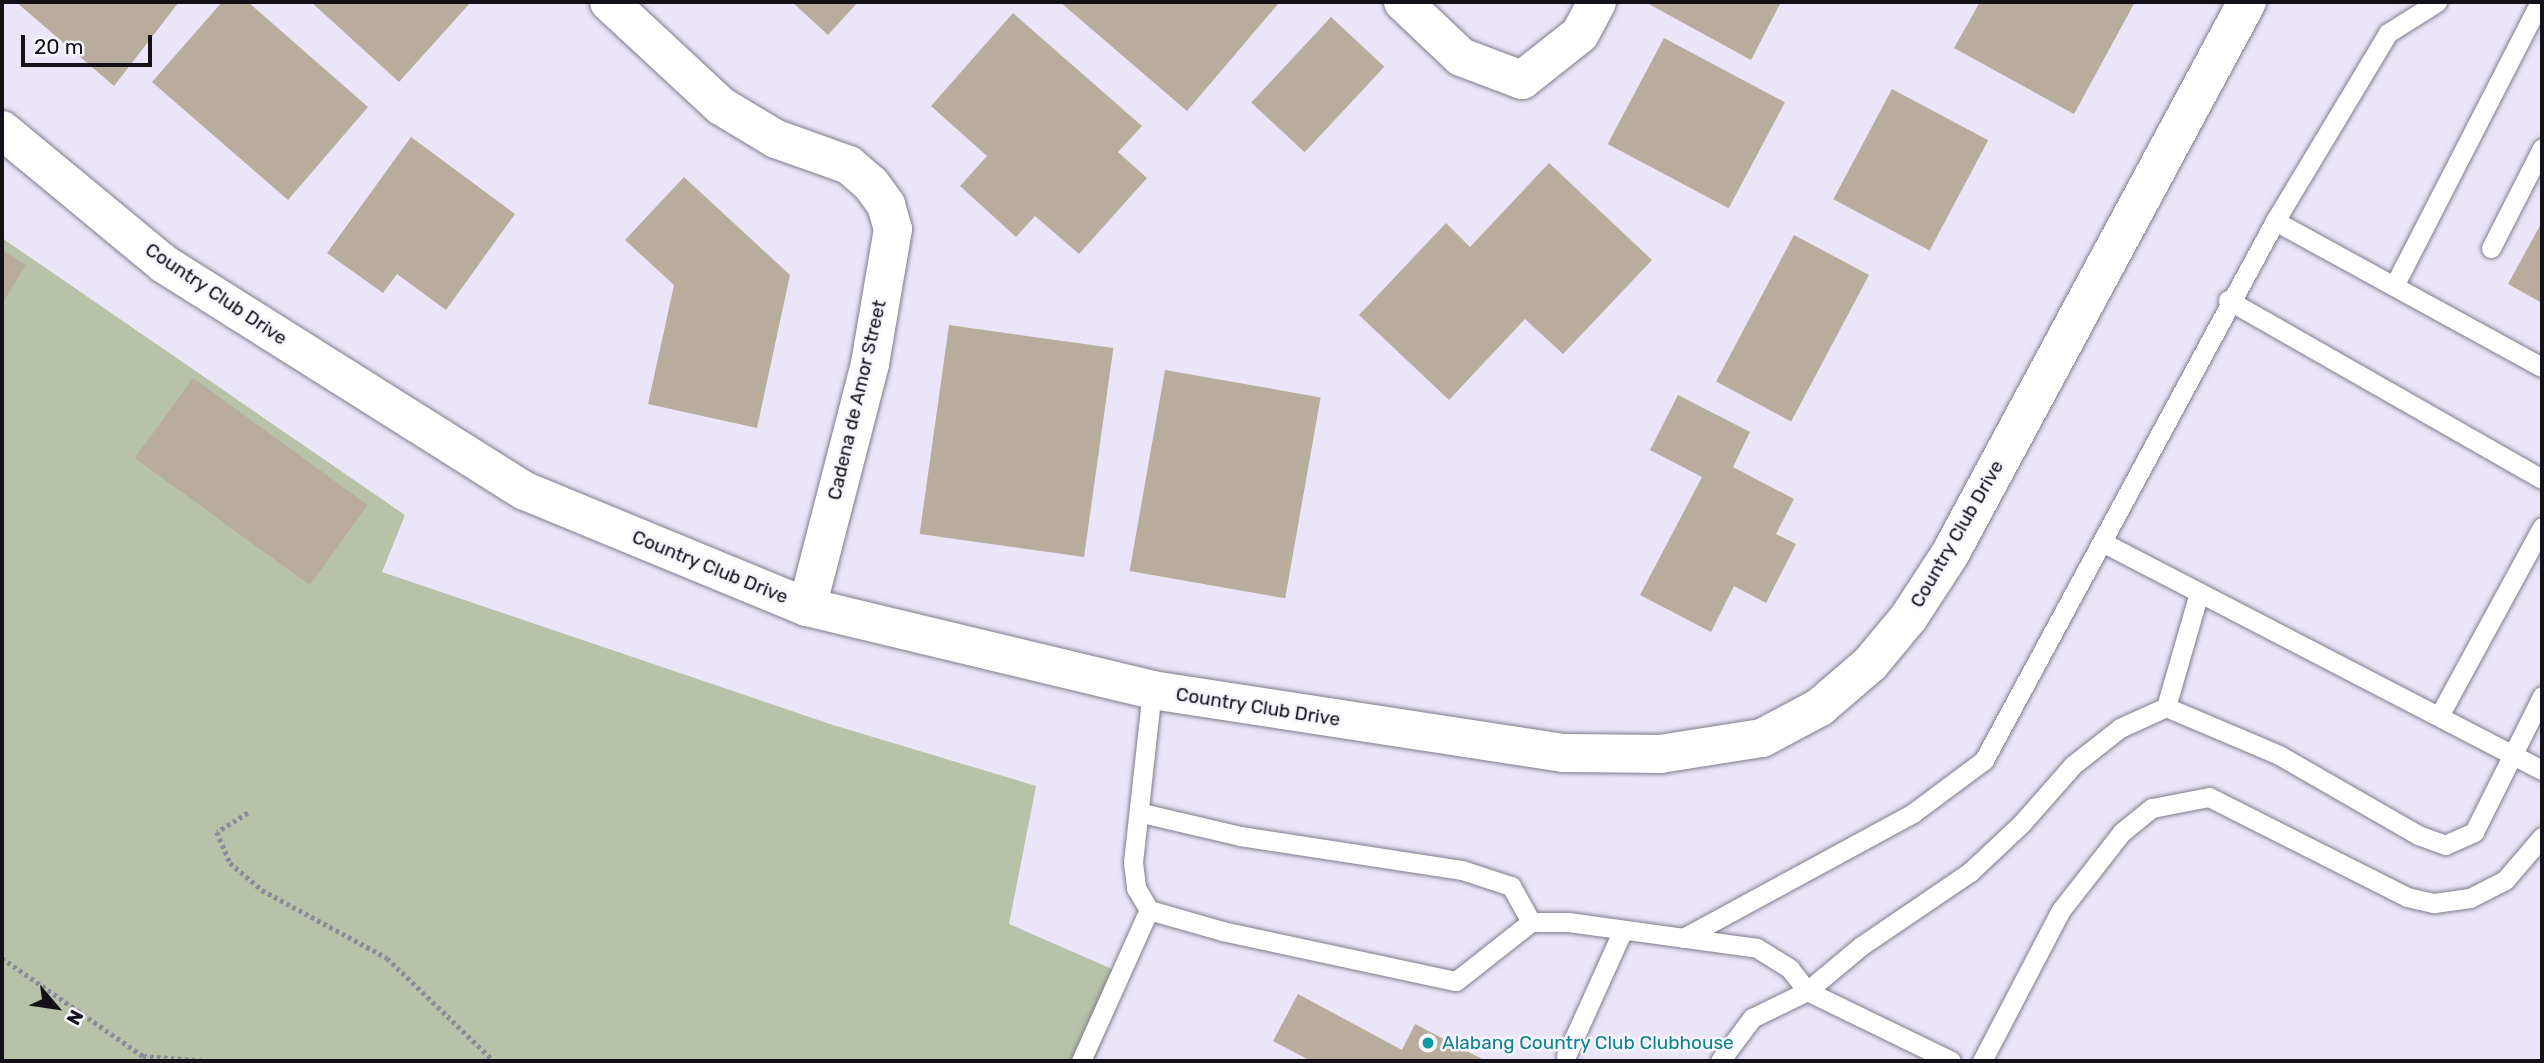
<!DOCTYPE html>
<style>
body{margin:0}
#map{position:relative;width:2544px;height:1063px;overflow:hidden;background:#eae5f8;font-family:Rubik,sans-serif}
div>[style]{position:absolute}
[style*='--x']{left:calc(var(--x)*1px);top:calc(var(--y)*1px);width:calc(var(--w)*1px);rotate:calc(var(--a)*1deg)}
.green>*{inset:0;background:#b7c2a8}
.building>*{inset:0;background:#b8ad9d;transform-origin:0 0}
.path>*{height:4.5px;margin-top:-2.25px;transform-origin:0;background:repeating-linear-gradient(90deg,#8d8a97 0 3.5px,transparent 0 7px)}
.roads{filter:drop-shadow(0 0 2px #807c8c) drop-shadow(0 0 2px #807c8c)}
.service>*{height:19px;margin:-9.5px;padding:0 9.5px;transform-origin:9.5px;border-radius:9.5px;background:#fff}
.minor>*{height:38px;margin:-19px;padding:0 19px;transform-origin:19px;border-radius:19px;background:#fff}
.tertiary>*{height:38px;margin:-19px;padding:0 19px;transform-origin:19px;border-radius:19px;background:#fff}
.dots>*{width:19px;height:19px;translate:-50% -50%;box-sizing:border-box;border:4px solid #f6f4fc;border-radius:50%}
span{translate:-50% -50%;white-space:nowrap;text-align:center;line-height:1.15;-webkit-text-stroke:5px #f6f4fc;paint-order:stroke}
.street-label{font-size:19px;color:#131117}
.culture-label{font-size:19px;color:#0d838f}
.left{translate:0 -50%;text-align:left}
.frame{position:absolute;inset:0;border:4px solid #131117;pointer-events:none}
.north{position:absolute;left:21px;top:972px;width:70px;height:70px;-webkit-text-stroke:5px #f6f4fc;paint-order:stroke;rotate:119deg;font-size:19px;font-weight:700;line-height:28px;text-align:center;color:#131117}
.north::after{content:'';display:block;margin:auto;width:24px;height:32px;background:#131117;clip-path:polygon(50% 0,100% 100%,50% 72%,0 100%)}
.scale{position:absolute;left:21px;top:35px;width:131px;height:32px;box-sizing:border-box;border:4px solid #131117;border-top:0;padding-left:9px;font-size:21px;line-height:24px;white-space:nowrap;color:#131117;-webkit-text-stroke:5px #f6f4fc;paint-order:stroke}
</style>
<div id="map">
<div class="green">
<i style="clip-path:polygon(2px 238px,405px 515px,382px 572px,833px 725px,1036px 786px,1009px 924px,1128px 976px,1094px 1061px,2px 1061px)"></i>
</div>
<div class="building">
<i style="clip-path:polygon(16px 2px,179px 2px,114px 86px)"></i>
<i style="clip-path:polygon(222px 2px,248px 2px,368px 107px,288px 200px,152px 82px)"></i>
<i style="clip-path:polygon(311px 2px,471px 2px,399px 82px)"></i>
<i style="clip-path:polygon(792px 2px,858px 2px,828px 35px)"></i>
<i style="clip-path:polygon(1060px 2px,1275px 2px,1278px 4px,1187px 111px)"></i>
<i style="clip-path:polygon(1645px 2px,1781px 2px,1751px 60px)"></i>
<i style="clip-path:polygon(1980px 2px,2135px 2px,2074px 114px,1954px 48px)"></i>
<i style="clip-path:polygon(1013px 13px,1142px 126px,1118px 152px,1147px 178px,1079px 254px,1035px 216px,1016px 237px,960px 186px,987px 156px,931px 106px)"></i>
<i style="left:1331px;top:17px;width:73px;height:117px;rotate:43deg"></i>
<i style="left:1664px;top:38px;width:137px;height:120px;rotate:28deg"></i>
<i style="left:1892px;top:89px;width:109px;height:125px;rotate:28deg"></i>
<i style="clip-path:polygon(411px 137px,515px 214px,446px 310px,397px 274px,383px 293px,327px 253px)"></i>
<i style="clip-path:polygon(1549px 163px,1652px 260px,1563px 354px,1525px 319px,1449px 400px,1359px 315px,1446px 223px,1470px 247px)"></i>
<i style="clip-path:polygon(684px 177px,790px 275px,757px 428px,648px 404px,674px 285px,625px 240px)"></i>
<i style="clip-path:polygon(2542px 222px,2542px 303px,2508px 284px)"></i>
<i style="left:1794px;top:235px;width:85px;height:166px;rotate:28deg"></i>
<i style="clip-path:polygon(2px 250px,26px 265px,2px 304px)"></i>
<i style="left:949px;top:325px;width:166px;height:211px;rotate:8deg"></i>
<i style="left:1165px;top:370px;width:158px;height:204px;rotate:10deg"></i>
<i style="left:193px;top:378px;width:216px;height:99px;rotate:36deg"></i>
<i style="clip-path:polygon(1678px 395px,1750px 432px,1733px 467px,1794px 499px,1776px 534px,1796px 544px,1766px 603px,1734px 586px,1711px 632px,1640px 595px,1702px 477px,1650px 450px)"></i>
<i style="clip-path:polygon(1298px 994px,1402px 1050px,1415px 1024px,1486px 1061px,1311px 1061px,1273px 1041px)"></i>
</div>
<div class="path">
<i style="--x:248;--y:813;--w:36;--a:148"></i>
<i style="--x:217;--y:832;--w:34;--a:67"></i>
<i style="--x:230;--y:863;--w:42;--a:40.2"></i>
<i style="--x:262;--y:890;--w:142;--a:28.5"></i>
<i style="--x:387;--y:958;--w:149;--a:43.9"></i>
<i style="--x:2;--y:958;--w:172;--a:34.8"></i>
<i style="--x:143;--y:1056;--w:66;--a:4.3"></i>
</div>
<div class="roads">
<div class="service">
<i style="--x:2275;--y:221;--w:304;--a:28.7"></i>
<i style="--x:2491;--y:248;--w:112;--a:-63"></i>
<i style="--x:2394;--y:286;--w:319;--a:-62.8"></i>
<i style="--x:2228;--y:300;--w:361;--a:29.7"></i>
<i style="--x:2102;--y:542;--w:496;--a:27.4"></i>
<i style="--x:1152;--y:690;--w:173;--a:96.3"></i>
<i style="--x:1133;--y:862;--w:26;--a:83"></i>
<i style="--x:1136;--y:888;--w:26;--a:59"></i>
<i style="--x:1149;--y:910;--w:76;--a:16"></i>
<i style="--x:1222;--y:931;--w:239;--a:12.1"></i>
<i style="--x:1456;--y:981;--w:95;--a:-38.2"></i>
<i style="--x:1531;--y:922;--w:37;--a:0"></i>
<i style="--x:1568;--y:922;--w:191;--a:7.8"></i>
<i style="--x:1757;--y:948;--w:39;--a:32"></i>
<i style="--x:1790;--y:969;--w:28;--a:52"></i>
<i style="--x:1807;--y:991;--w:160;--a:25.9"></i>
<i style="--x:2166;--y:707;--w:119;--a:-73.9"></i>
<i style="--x:2439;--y:716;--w:215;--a:-61.4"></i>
<i style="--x:1142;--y:813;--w:101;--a:13.2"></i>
<i style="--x:1240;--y:836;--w:225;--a:8.7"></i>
<i style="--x:1462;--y:870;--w:52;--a:18.1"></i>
<i style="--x:1511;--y:886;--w:41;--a:60.9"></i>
<i style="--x:1683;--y:938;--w:262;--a:-28.5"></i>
<i style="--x:1913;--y:813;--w:89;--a:-36.7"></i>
<i style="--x:1984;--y:760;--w:613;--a:-61.64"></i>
<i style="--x:2275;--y:221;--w:219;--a:-59"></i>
<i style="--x:2388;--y:33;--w:58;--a:-32.3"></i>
<i style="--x:1566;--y:1056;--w:138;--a:-65.7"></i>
<i style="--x:1081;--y:1061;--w:166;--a:-65.8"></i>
<i style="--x:1720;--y:1061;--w:54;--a:-53.3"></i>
<i style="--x:1752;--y:1018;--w:61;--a:-26.1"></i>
<i style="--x:1807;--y:991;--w:70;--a:-39.8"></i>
<i style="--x:1861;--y:946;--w:132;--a:-34.2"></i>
<i style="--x:1970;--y:872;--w:71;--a:-43.3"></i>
<i style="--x:2022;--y:823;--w:77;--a:-48.7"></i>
<i style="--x:2073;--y:765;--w:60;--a:-38.2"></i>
<i style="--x:2120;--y:728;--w:51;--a:-24.5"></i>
<i style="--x:2166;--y:707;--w:123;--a:23"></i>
<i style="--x:2279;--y:755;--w:160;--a:29.9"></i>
<i style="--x:2418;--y:835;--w:29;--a:20"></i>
<i style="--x:2445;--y:845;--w:32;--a:-24"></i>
<i style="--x:2474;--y:832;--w:152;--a:-63.4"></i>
<i style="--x:1982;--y:1061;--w:170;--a:-62.4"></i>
<i style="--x:2061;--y:910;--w:99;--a:-52"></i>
<i style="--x:2122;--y:832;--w:38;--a:-39"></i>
<i style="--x:2152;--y:808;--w:58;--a:-10.9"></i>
<i style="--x:2209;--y:797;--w:222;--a:26.8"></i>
<i style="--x:2407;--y:897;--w:28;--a:13"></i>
<i style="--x:2434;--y:903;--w:36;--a:-8"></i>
<i style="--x:2470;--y:898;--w:39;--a:-27"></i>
<i style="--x:2505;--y:880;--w:57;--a:-49.3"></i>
</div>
<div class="minor">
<i style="--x:609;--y:2;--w:153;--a:42.9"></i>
<i style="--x:721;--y:106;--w:64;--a:31"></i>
<i style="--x:776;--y:139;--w:77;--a:19.6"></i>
<i style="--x:849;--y:165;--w:29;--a:41"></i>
<i style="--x:871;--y:184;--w:26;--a:54"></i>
<i style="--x:886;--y:205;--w:25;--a:74"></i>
<i style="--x:893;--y:229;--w:137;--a:99.7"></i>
<i style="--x:870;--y:364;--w:251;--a:104.5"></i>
<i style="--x:1403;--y:2;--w:80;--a:43.5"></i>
<i style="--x:1461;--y:57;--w:65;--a:20.7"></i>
<i style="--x:1522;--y:80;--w:74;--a:-38.4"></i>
<i style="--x:1580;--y:34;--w:36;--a:-62"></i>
</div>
<div class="tertiary">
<i style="--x:2;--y:130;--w:210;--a:39.6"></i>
<i style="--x:164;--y:264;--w:426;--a:32.2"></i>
<i style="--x:525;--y:491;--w:305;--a:22.4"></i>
<i style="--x:807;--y:607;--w:355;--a:13.5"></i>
<i style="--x:1152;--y:690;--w:416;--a:8.7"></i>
<i style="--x:1563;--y:753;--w:97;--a:0.6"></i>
<i style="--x:1660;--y:754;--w:103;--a:-8.9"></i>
<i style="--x:1762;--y:738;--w:66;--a:-28.1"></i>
<i style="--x:1820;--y:707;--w:66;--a:-40.7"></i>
<i style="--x:1870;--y:664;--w:61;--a:-50.3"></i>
<i style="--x:1909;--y:617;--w:75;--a:-56.9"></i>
<i style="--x:1950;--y:554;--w:627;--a:-61.72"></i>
</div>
</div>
<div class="dots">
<i style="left:1428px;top:1043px;background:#0f9aa8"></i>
</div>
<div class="street-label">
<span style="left:216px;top:294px;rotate:34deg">Country Club Drive</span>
<span style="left:857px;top:400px;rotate:-77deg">Cadena de Amor Street</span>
<span style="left:1957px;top:534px;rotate:-60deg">Country Club Drive</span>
<span style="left:710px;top:567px;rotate:22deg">Country Club Drive</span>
<span style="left:1258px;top:707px;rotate:9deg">Country Club Drive</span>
</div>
<div class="culture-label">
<span class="left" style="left:1442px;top:1043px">Alabang Country Club Clubhouse</span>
</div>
<div class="frame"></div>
<div class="north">N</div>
<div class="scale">20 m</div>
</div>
